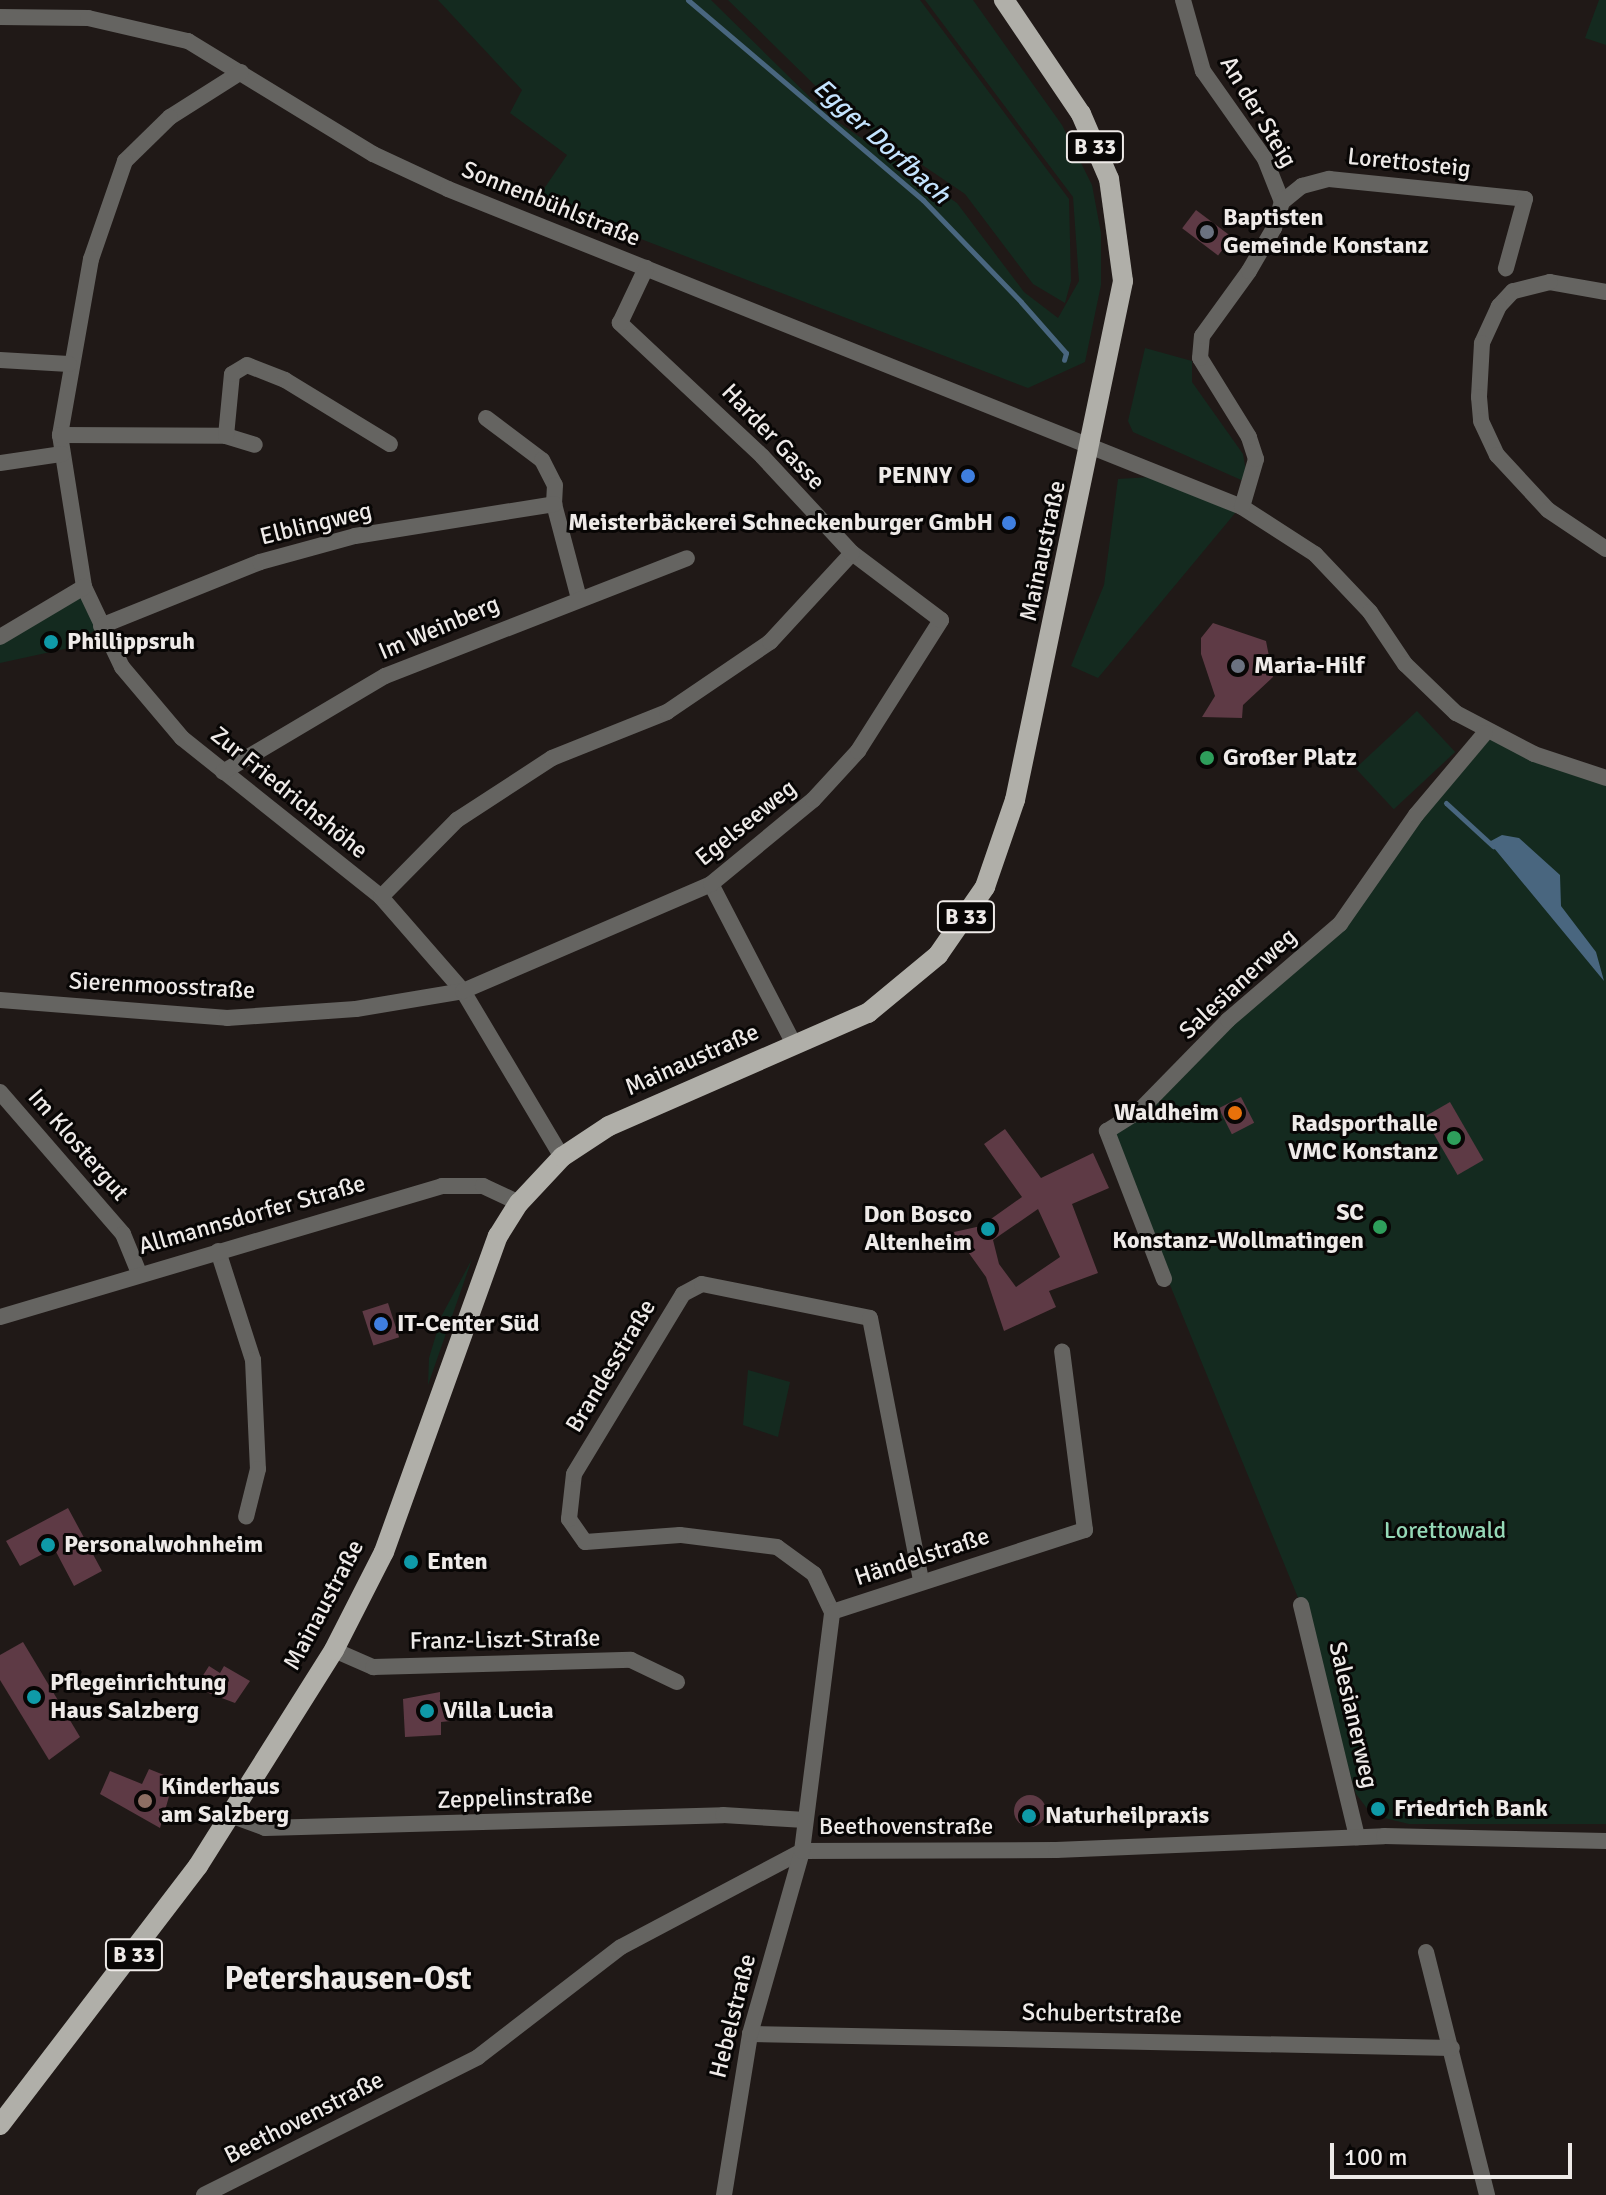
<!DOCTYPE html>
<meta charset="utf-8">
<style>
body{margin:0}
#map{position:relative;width:1606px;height:2195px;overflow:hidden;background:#201917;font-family:Signika,sans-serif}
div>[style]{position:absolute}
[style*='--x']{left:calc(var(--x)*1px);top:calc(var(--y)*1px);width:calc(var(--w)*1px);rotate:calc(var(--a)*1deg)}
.green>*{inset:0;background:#142a1f;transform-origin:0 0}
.water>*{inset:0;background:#49667f}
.stream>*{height:5px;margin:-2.5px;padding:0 2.5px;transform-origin:2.5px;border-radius:2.5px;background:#49667f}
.building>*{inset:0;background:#5e3a45;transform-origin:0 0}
.round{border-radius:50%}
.minor>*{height:16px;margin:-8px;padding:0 8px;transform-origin:8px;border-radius:8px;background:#656461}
.primary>*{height:20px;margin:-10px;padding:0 10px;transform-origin:10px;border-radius:10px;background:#b0afa9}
.dots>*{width:22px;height:22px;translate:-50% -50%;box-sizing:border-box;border:4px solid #080605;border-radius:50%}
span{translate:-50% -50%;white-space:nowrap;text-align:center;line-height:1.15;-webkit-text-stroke:6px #080605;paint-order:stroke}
.shield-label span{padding:2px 6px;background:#080605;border:2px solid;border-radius:6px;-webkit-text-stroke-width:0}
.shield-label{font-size:22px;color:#eeeae8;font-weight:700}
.street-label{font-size:24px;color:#eeeae8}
.poi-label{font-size:24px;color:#eeeae8;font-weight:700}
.left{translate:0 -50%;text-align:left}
.right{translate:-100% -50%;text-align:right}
.park-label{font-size:24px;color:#95d8b6}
.water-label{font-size:26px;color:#c4e3fe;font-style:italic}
.district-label{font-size:32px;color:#eeeae8;font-weight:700}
.scale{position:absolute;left:1330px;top:2143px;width:242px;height:36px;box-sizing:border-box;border:4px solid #eeeae8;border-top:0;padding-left:10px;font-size:24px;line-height:28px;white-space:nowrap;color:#eeeae8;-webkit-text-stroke:6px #080605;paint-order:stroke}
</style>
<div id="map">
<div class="green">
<i style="clip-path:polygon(438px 0,711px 0,829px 116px,957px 203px,1024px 292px,1058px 318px,1079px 281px,1073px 197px,925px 0,973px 0,1062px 125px,1092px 185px,1101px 233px,1101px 285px,1085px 362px,1028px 388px,537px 199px,567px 155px,510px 113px,522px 90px)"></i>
<i style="clip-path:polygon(728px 0,920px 0,1069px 199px,1071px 281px,1065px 303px,1033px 284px,965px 194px,837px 107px)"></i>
<i style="clip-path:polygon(1599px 0,1606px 0,1606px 45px,1585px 38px)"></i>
<i style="clip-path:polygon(1145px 348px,1192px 361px,1192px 382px,1243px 454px,1248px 483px,1133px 432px,1128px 421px)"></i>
<i style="clip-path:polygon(1151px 477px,1236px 512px,1098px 678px,1071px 666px,1104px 585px,1118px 479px)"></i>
<i style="clip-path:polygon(83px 589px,101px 626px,69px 648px,0 663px,0 637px)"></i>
<i style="left:1417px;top:711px;width:56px;height:84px;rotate:47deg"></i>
<i style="clip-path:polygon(1485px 733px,1606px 778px,1606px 1824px,1409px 1824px,1372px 1815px,1356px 1794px,1301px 1605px,1107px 1131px,1340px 924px)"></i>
<i style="clip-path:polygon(472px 1259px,428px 1385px,429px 1358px,442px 1315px)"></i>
<i style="clip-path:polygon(748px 1370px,790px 1382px,778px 1437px,743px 1425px)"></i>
</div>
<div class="water">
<i style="clip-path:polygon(1502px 835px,1519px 838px,1560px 875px,1561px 906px,1596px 952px,1604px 981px,1489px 842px)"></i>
</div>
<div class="stream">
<i style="--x:688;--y:0;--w:309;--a:40.4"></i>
<i style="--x:923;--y:200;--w:141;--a:46.1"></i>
<i style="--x:1021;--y:302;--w:68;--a:48.6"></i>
<i style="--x:1066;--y:353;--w:7;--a:106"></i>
<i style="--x:1446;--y:803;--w:64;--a:42.5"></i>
</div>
<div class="building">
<i style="left:1196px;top:210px;width:45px;height:23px;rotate:37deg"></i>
<i style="clip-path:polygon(1213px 623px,1266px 641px,1273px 677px,1243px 705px,1242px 718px,1202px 717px,1215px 696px,1201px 654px,1201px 638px)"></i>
<i style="left:1241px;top:1097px;width:29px;height:25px;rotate:63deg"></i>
<i style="left:1450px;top:1102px;width:67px;height:30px;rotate:60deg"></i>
<i style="clip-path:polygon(evenodd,1005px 1129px,1041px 1178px,1093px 1153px,1109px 1188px,1072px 1204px,1098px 1273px,1049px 1291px,1056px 1307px,1004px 1331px,986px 1277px,966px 1249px,959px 1251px,954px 1232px,981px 1226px,1022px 1197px,984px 1144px,1005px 1129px,1038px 1209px,1060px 1257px,1016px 1287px,999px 1264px,993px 1240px,1038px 1209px)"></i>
<i style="left:388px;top:1303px;width:36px;height:27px;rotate:72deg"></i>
<i style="clip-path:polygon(68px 1508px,102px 1571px,74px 1586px,54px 1548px,20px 1566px,6px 1541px)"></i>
<i style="clip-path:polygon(23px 1642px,80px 1737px,49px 1760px,0 1680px,0 1655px)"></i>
<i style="clip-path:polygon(209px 1666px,220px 1673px,224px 1666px,250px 1681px,235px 1703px,195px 1688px)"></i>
<i style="clip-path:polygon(440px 1692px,440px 1701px,451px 1701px,451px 1721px,441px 1722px,441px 1735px,405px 1737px,403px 1699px)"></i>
<i style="clip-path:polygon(149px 1769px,174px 1779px,160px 1828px,100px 1794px,110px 1771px,142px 1784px)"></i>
<i class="round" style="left:1014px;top:1795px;width:32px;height:32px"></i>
</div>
<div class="minor">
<i style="--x:1183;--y:0;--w:74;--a:74.3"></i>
<i style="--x:1203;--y:71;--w:108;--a:54.8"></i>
<i style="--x:1265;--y:159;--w:46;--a:68.4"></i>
<i style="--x:0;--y:17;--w:88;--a:0.7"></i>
<i style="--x:88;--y:18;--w:103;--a:13"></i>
<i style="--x:188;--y:41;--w:217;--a:31.4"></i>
<i style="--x:373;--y:154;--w:83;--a:25"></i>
<i style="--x:448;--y:189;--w:855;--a:21.83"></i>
<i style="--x:1242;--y:507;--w:87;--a:32.8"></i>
<i style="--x:1315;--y:554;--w:80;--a:46.5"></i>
<i style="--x:1370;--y:612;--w:63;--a:56.1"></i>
<i style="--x:1405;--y:664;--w:71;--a:43.9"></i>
<i style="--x:1456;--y:713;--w:88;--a:27.7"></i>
<i style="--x:1534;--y:754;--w:76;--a:18.4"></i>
<i style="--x:241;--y:72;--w:84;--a:147.6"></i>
<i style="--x:170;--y:117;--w:63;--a:135.6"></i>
<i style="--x:125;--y:161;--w:104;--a:109.1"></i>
<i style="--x:91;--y:259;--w:179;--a:100"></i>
<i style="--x:60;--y:435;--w:154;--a:81"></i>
<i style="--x:84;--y:587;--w:89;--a:64.6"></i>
<i style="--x:122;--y:667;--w:93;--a:49.8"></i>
<i style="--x:182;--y:738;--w:255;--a:38.6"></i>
<i style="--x:381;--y:897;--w:125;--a:48.9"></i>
<i style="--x:463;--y:991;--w:193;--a:59.2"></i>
<i style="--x:1606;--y:292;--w:57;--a:-169.9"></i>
<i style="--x:1550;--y:282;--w:38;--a:166"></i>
<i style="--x:1513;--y:291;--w:21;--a:133"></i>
<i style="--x:1499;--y:306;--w:41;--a:114.7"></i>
<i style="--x:1482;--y:343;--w:54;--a:93.2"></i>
<i style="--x:1479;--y:397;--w:24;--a:85"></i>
<i style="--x:1481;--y:421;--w:38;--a:65"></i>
<i style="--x:1497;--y:455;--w:75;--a:47.2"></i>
<i style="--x:1548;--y:510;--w:70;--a:33.9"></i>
<i style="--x:0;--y:360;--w:69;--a:3.3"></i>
<i style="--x:486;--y:418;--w:70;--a:36.9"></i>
<i style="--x:542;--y:460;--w:28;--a:63"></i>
<i style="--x:555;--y:485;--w:19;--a:93"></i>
<i style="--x:554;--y:504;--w:94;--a:75.2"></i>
<i style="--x:60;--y:435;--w:166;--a:0.3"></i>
<i style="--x:226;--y:436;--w:30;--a:17"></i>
<i style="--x:226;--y:436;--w:62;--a:-84.5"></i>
<i style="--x:232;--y:374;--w:17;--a:-31"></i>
<i style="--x:247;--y:365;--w:41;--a:21.5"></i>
<i style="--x:285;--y:380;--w:123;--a:31.4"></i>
<i style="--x:0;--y:463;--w:63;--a:-8.3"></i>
<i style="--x:1242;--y:507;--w:50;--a:-73.7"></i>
<i style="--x:1256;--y:459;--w:23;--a:-108"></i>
<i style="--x:1249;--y:437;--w:93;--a:-121.8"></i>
<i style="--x:1200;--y:358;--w:22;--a:-85"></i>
<i style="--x:1202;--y:336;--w:80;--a:-54.1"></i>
<i style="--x:1249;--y:271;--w:50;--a:-59.8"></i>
<i style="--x:1274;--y:228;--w:27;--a:-73"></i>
<i style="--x:1282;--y:202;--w:26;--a:-39"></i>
<i style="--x:1302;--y:186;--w:28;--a:-15"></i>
<i style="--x:1329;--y:179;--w:197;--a:5.8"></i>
<i style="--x:1525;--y:199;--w:72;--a:105.4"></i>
<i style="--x:101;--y:626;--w:171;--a:-21.9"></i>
<i style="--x:260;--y:562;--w:98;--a:-15.3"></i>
<i style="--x:355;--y:536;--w:202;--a:-9.1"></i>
<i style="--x:0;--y:637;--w:98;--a:-30.8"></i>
<i style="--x:223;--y:772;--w:188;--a:-30.7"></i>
<i style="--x:385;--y:676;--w:324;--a:-21.3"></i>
<i style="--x:711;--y:884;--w:180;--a:62.6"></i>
<i style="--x:381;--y:897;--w:108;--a:-45.4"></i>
<i style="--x:457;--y:820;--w:113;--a:-33.1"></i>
<i style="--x:552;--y:758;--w:124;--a:-21.8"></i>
<i style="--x:667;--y:712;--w:125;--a:-34.2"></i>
<i style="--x:770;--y:642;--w:121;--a:-47.3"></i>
<i style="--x:0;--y:1000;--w:228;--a:4.5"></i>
<i style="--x:227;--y:1018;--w:129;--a:-4"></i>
<i style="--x:356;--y:1009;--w:109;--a:-9.5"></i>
<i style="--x:463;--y:991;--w:270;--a:-23.3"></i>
<i style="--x:711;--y:884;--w:132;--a:-39.5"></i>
<i style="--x:813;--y:800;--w:67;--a:-47.4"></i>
<i style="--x:858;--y:751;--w:155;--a:-57.6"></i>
<i style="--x:941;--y:620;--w:111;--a:-143"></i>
<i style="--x:852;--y:553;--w:132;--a:-132.9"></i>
<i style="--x:762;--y:456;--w:195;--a:-136.9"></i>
<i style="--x:620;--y:323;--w:61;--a:-64.7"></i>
<i style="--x:0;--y:1092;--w:188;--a:49.1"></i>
<i style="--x:123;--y:1234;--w:42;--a:67.7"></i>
<i style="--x:218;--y:1251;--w:114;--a:72.2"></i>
<i style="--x:253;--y:1360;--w:109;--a:87.4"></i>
<i style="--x:258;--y:1469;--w:49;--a:104"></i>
<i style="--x:1164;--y:1279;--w:159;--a:-111.1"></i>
<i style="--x:1107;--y:1131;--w:39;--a:-32"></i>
<i style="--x:1140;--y:1110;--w:126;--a:-45.6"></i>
<i style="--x:1228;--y:1020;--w:148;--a:-40.6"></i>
<i style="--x:1340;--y:924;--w:133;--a:-55.1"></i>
<i style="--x:1416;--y:815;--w:107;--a:-49.9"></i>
<i style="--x:0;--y:1317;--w:461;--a:-16.5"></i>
<i style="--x:442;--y:1186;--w:41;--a:0"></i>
<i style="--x:483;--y:1186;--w:40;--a:25"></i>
<i style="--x:1301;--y:1605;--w:239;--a:76.4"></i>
<i style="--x:832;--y:1612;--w:42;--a:-115.3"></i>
<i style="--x:814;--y:1574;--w:46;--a:-143.9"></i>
<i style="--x:777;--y:1547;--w:98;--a:-172.9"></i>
<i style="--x:680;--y:1535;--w:95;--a:175.8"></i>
<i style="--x:585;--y:1542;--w:28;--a:-125"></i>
<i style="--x:569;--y:1519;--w:45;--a:-83.7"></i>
<i style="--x:574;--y:1474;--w:210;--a:-58.8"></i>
<i style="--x:683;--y:1294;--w:21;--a:-28"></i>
<i style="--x:702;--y:1284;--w:171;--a:11.4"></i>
<i style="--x:870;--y:1318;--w:268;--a:79"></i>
<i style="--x:832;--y:1612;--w:266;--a:-18"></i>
<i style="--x:1085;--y:1530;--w:180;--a:-97.3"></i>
<i style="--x:334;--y:1650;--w:43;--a:23.6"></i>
<i style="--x:373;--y:1667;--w:258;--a:-1.6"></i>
<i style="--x:631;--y:1660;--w:51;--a:25.6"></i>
<i style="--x:230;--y:1815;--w:37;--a:20"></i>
<i style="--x:265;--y:1828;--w:458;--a:-1.6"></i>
<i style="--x:723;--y:1815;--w:82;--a:3.5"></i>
<i style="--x:1426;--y:1952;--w:251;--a:75.9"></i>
<i style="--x:750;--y:2034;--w:702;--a:1.14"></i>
<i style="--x:204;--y:2195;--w:307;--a:-26.7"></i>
<i style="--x:478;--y:2057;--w:180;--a:-37.6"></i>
<i style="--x:621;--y:1947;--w:205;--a:-27.9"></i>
<i style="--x:802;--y:1851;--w:254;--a:-0.2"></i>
<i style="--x:1056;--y:1850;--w:328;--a:-2.4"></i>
<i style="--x:1384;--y:1836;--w:222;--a:1.3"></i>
<i style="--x:724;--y:2195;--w:163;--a:-80.8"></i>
<i style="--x:750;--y:2034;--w:190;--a:-74.1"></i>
<i style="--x:802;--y:1851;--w:241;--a:-82.8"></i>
</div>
<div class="primary">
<i style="--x:0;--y:2125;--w:326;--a:-52.6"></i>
<i style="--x:198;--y:1866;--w:255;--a:-57.8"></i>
<i style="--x:334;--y:1650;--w:110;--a:-63"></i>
<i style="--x:384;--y:1552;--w:336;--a:-70.2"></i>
<i style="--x:498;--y:1236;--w:39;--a:-58"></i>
<i style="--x:519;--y:1203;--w:63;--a:-46.9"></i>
<i style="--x:562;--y:1157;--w:56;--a:-33.4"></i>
<i style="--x:609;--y:1126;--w:283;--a:-23.6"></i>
<i style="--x:868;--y:1013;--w:91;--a:-39.6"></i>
<i style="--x:938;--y:955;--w:83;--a:-55.3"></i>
<i style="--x:985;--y:887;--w:92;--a:-71"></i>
<i style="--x:1015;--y:800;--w:530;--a:-78.24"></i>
<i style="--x:1123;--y:281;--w:103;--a:-97.8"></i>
<i style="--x:1109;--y:179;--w:71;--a:-113.3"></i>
<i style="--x:1081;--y:114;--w:138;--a:-124"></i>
</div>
<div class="dots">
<i style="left:1207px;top:232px;background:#6b7280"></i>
<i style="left:968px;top:476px;background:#3f7fe0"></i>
<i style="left:1009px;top:523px;background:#3f7fe0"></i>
<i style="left:51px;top:642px;background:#0f9aa8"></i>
<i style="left:1238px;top:666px;background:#6b7280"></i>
<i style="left:1207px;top:758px;background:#2e9e5b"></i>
<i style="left:1235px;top:1113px;background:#e8710a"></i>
<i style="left:1454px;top:1138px;background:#2e9e5b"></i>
<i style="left:1380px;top:1227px;background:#2e9e5b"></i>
<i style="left:988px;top:1229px;background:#0f9aa8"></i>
<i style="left:381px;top:1324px;background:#3f7fe0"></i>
<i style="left:48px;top:1545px;background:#0f9aa8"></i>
<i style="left:411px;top:1562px;background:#0f9aa8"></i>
<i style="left:34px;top:1697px;background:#0f9aa8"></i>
<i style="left:427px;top:1711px;background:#0f9aa8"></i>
<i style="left:145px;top:1801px;background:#8d6e63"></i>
<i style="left:1378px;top:1809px;background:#0f9aa8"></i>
<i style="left:1029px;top:1816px;background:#0f9aa8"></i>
</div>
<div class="shield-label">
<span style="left:1095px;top:147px">B 33</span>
<span style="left:966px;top:917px">B 33</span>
<span style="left:134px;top:1955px">B 33</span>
</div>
<div class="street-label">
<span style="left:1258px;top:112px;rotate:59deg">An der Steig</span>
<span style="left:1409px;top:163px;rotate:6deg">Lorettosteig</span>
<span style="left:551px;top:204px;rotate:22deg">Sonnenbühlstraße</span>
<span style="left:773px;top:437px;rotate:46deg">Harder Gasse</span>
<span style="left:316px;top:524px;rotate:-14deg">Elblingweg</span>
<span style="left:1043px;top:551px;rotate:-78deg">Mainaustraße</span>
<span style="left:439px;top:628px;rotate:-23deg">Im Weinberg</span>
<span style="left:289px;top:793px;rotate:39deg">Zur Friedrichshöhe</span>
<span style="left:746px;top:823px;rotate:-39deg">Egelseeweg</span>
<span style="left:1238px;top:984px;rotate:-43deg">Salesianerweg</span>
<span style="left:162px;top:986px;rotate:3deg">Sierenmoosstraße</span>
<span style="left:692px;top:1060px;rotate:-24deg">Mainaustraße</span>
<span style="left:78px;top:1145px;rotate:49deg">Im Klostergut</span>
<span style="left:252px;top:1215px;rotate:-16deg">Allmannsdorfer Straße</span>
<span style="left:611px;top:1366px;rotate:-59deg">Brandesstraße</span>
<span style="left:922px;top:1557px;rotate:-18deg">Händelstraße</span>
<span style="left:324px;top:1605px;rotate:-62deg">Mainaustraße</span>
<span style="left:505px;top:1640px;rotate:-1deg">Franz-Liszt-Straße</span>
<span style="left:1353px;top:1715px;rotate:77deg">Salesianerweg</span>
<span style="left:515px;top:1798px;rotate:-2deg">Zeppelinstraße</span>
<span style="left:906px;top:1827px">Beethovenstraße</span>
<span style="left:1102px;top:2014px;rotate:1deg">Schubertstraße</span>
<span style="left:733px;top:2016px;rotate:-76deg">Hebelstraße</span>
<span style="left:304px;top:2118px;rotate:-27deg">Beethovenstraße</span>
</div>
<div class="poi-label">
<span class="left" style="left:1223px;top:232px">Baptisten<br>Gemeinde Konstanz</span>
<span class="right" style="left:952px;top:476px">PENNY</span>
<span class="right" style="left:993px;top:523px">Meisterbäckerei Schneckenburger GmbH</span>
<span class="left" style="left:67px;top:642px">Phillippsruh</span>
<span class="left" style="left:1254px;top:666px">Maria-Hilf</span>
<span class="left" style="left:1223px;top:758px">Großer Platz</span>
<span class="right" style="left:1219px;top:1113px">Waldheim</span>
<span class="right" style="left:1438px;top:1138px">Radsporthalle<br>VMC Konstanz</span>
<span class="right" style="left:1364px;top:1227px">SC<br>Konstanz-Wollmatingen</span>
<span class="right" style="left:972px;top:1229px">Don Bosco<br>Altenheim</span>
<span class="left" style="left:397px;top:1324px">IT-Center Süd</span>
<span class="left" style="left:64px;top:1545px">Personalwohnheim</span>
<span class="left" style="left:427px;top:1562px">Enten</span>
<span class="left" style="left:50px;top:1697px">Pflegeinrichtung<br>Haus Salzberg</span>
<span class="left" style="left:443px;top:1711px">Villa Lucia</span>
<span class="left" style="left:161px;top:1801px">Kinderhaus<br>am Salzberg</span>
<span class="left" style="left:1394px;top:1809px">Friedrich Bank</span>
<span class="left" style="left:1045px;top:1816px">Naturheilpraxis</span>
</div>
<div class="park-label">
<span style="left:1445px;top:1531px">Lorettowald</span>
</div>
<div class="water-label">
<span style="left:881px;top:142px;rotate:42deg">Egger Dorfbach</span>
</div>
<div class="district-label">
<span style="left:348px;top:1979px">Petershausen-Ost</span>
</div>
<div class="scale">100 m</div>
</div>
